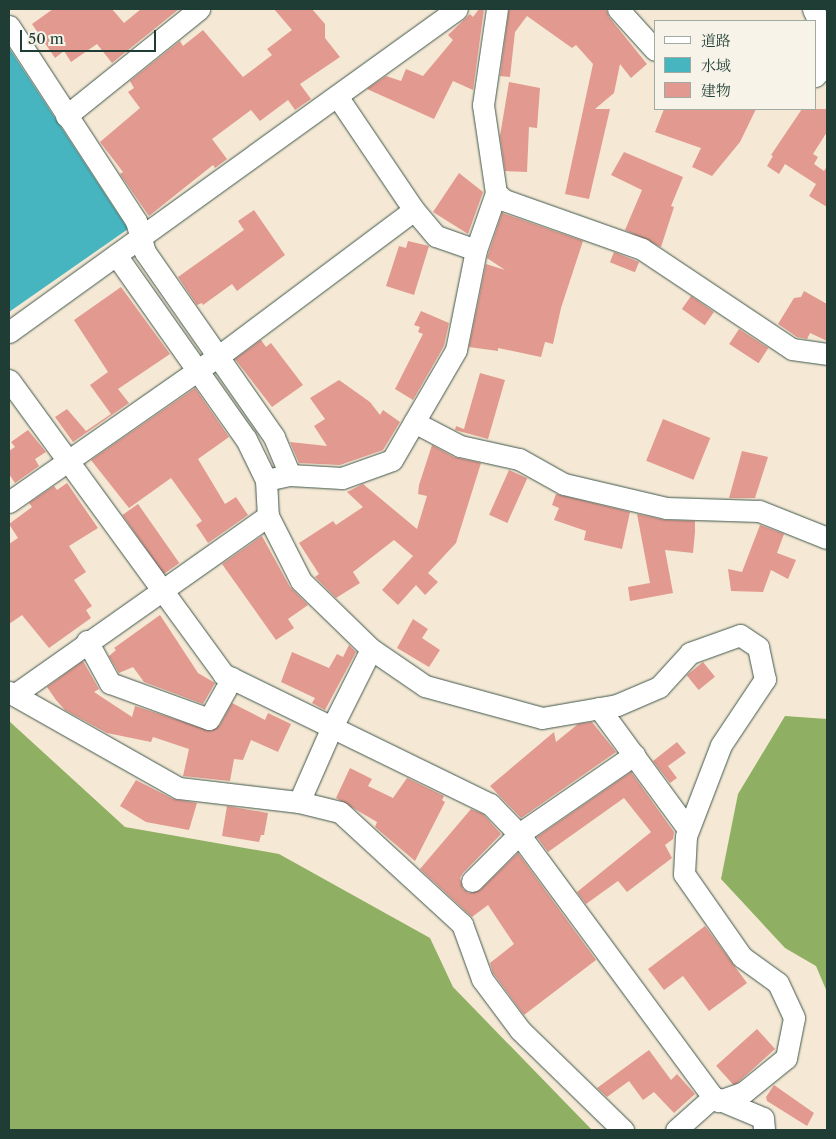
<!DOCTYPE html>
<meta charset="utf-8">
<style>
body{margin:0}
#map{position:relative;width:836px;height:1139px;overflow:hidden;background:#f5e9d5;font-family:"Libre Caslon Text","Noto Serif JP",serif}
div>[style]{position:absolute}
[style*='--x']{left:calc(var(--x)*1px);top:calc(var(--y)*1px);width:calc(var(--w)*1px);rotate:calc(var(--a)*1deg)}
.forest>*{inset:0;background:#8faf62}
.water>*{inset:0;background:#46b5c0}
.building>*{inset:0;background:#e2998f;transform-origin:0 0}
.roads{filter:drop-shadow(0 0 1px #3f574c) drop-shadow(0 0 1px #3f574c)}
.street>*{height:21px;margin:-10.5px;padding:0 10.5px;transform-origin:10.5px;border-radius:10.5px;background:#fff}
span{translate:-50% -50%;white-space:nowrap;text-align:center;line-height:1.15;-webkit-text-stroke:4px #f7f3e8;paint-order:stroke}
.frame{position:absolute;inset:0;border:10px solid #1f3d34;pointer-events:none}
.legend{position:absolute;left:654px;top:20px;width:162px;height:90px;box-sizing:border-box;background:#f7f3e8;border:1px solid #a1aaa0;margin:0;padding:6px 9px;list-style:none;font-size:15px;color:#1f3d34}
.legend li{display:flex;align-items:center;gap:10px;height:25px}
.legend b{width:25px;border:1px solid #a1aaa0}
.scale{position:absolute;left:20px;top:30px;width:136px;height:22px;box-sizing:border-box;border:2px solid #1f3d34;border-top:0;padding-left:6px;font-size:15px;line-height:18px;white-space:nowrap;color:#1f3d34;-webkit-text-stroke:4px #f7f3e8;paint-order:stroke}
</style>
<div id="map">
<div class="forest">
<i style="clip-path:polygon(785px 716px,827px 719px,827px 992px,816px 966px,785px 948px,721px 879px,738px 794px)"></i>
<i style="clip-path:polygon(9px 721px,125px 827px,279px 854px,430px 938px,453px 987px,592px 1130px,9px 1130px)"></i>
</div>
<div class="water">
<i style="clip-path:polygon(9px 48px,128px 229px,9px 312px)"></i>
</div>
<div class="building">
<i style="clip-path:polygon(53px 9px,112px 9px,124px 23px,141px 9px,179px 9px,112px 63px,97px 44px,71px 62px,64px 51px,55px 58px,32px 24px)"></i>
<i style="clip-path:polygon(274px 9px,312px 9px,325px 24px,325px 38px,340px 57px,300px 84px,311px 99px,295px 110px,288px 100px,260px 121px,251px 110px,212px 139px,227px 159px,215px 168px,213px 165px,149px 216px,120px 174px,123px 172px,100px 142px,140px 108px,128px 92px,134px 88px,130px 81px,180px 41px,183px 46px,203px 30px,243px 77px,272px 55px,267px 49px,292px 30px)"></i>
<i style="clip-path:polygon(479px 9px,484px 9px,473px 90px,453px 81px,434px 119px,367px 89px,386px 76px,401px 81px,406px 69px,423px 76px,453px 40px,448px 35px,470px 14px,473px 17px)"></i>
<i style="clip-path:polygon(509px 9px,606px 9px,609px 17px,647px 64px,631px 78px,620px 64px,614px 93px,595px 109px,610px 109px,589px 199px,565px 194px,593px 64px,576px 45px,572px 48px,527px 16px,515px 32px,510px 77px,500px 76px)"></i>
<i style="clip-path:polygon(509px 82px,540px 88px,537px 128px,529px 127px,527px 172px,505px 171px,500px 136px)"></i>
<i style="clip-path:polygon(664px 109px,756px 109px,740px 142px,712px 176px,692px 167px,701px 148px,655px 132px)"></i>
<i style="clip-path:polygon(802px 109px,827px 109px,827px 132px,813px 154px,818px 157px,814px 164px,824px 171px,827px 166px,827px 207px,809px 196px,816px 184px,785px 164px,779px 174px,767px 166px,773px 156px,771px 155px)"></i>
<i style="clip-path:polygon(624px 152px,683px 177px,671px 206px,674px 207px,661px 247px,625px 230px,642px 190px,611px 175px)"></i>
<i style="clip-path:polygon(459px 173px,483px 192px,468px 234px,433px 212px)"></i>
<i style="clip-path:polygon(254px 210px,285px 255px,237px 291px,232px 284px,203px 305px,202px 303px,197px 305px,178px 277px,244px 230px,238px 221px)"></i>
<i style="clip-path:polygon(502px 213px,583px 241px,561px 308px,553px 344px,545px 342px,541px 357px,498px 348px,498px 351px,469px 347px,486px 264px,505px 270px,487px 258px)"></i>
<i style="clip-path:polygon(408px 241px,429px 246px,414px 295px,386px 286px,399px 246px,406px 248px)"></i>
<i style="left:614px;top:252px;width:27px;height:11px;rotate:22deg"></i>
<i style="clip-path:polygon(121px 287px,170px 354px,118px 389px,129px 403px,73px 442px,55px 417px,67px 409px,86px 431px,111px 414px,90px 385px,108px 372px,74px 320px)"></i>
<i style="clip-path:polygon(804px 291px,827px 304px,827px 341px,810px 333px,807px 339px,797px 337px,778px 324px,794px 298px,801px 297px)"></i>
<i style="left:691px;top:296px;width:28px;height:16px;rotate:35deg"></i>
<i style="clip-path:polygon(421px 311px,449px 323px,444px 346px,413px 400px,395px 389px,423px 334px,418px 332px,420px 327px,414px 325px)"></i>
<i style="left:739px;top:329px;width:35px;height:18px;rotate:33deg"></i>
<i style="clip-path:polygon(261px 340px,266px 347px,271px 343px,303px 385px,272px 407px,235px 359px)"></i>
<i style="clip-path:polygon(480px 373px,505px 380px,488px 439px,455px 430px,456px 426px,464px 429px)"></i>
<i style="clip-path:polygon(339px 380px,370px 402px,380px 415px,383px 410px,400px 422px,383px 450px,340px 465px,299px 463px,290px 442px,327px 446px,314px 426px,325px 419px,310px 398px)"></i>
<i style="clip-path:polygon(195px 388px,229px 437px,198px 459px,225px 504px,236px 497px,248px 515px,208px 543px,196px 525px,202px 521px,171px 478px,129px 508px,91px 460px)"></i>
<i style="left:663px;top:419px;width:51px;height:45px;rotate:22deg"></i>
<i style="clip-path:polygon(28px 430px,46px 452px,35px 459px,39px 466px,15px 483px,9px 474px,9px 451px,15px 447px,11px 442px)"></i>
<i style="clip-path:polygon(432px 445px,454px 457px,481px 463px,456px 543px,428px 573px,438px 582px,425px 595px,416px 585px,398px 605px,382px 590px,413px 556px,394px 540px,353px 572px,360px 583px,336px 598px,315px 577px,319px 574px,299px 543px,333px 521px,336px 525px,363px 507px,347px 492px,363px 484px,417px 529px,427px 496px,418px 494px,419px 485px)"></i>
<i style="clip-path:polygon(742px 451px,768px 457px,755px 498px,729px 498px)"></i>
<i style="left:509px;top:470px;width:20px;height:49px;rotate:24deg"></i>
<i style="clip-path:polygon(67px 483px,98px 528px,69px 546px,86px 572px,74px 580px,92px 606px,86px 610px,91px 618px,49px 648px,22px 615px,9px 624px,9px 544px,18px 538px,9px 524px,32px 507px,29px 503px,54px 486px,57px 490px)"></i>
<i style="clip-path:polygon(556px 494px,630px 512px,622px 549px,584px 540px,586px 531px,554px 520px,559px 508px,552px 505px)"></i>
<i style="left:138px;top:504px;width:72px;height:19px;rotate:55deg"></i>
<i style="clip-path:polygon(637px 514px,665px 520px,695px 521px,695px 532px,693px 553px,665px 550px,673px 593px,630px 601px,628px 587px,650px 583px)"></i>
<i style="clip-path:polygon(760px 525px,784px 534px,777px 553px,796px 560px,788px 579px,771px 570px,763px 592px,731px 591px,728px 569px,742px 572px)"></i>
<i style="clip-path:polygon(262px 536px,290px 587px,308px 605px,288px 619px,294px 628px,276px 640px,222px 564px)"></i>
<i style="clip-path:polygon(160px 615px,198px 673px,215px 683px,203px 704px,144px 682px,133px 667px,119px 673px,109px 656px,116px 650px,114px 648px)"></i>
<i style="clip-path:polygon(413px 619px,428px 629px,422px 638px,440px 650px,429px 667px,397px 648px)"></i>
<i style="clip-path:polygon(349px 645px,356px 652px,325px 710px,312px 703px,315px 698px,281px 682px,292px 652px,329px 668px,337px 654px,343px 657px)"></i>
<i style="clip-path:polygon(83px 661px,99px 689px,94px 692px,132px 717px,135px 706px,211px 731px,220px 725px,232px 703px,265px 720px,268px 713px,291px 724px,278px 752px,251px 740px,243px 760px,234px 759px,230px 781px,183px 776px,189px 749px,153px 737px,151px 742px,107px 733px,65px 710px,56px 700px,47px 687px)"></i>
<i style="left:703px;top:662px;width:19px;height:21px;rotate:51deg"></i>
<i style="clip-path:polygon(592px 722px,616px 752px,521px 818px,490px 786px,554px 732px,556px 742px,578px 724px)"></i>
<i style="clip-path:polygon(677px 742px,686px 753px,668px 766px,677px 778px,670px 783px,653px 761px)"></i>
<i style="clip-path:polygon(350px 768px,372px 779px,368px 786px,393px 798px,407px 778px,444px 796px,442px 800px,445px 802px,415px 861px,375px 827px,377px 822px,336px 798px)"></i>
<i style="clip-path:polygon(631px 772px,674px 832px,673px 839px,665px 845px,672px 858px,627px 892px,618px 881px,586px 904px,577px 892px,651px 832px,624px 798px,548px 852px,537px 837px)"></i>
<i style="clip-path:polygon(136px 780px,173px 799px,197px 803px,189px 830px,146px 822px,120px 806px)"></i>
<i style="clip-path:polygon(227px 806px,268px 813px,264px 835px,261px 835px,259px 842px,222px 836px)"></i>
<i style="clip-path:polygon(471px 809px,483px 814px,501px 834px,463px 873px,460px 878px,463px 889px,469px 893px,480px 890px,518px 853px,596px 960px,524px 1015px,493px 973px,490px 963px,514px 944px,488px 905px,472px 917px,420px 869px)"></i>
<i style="clip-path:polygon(705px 926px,747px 983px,709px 1011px,683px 976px,664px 990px,648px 969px)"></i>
<i style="left:757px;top:1029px;width:27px;height:55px;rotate:48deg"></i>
<i style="clip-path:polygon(649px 1050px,671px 1080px,677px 1074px,695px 1094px,674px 1113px,654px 1092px,643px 1100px,629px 1081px,607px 1097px,597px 1088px)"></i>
<i style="clip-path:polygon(774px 1085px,814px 1113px,807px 1126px,767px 1101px,766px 1097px)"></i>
</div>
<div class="roads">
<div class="street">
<i style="--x:618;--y:9;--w:55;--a:47.9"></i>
<i style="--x:813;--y:9;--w:26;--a:65"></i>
<i style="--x:824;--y:33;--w:35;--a:93"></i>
<i style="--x:822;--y:68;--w:11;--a:131"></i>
<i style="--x:9;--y:26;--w:233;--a:56.9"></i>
<i style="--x:136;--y:221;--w:32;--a:74"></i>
<i style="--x:145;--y:252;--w:226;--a:55.1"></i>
<i style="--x:274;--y:437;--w:41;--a:67.2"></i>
<i style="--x:337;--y:96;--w:138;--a:56"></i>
<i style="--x:414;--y:210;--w:34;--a:50"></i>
<i style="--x:436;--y:236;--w:42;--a:19.3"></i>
<i style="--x:66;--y:116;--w:171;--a:-38.8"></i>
<i style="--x:496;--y:193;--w:11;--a:41"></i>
<i style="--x:504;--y:200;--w:146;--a:19.5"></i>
<i style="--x:642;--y:249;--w:180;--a:33.7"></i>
<i style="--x:792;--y:349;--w:35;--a:8"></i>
<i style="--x:116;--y:255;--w:225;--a:54.8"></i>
<i style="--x:246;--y:439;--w:46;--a:64"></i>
<i style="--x:266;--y:480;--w:36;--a:87"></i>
<i style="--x:268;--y:516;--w:73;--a:63.1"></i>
<i style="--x:301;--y:581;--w:98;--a:44.2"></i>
<i style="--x:371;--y:649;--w:65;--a:34.4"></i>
<i style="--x:425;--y:686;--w:121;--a:15.3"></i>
<i style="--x:542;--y:718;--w:76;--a:-9.8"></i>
<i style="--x:617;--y:705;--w:46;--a:-23.2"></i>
<i style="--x:659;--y:687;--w:46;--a:-47.6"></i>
<i style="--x:690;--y:653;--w:53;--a:-19.8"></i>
<i style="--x:740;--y:635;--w:22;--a:34"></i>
<i style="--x:758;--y:647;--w:33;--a:78"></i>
<i style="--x:765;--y:679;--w:79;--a:123.7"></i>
<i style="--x:721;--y:745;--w:97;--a:111"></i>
<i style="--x:686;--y:836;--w:38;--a:93"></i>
<i style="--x:684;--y:874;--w:101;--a:55.1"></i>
<i style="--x:742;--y:957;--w:44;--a:35.8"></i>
<i style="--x:778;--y:983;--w:38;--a:65"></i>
<i style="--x:794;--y:1018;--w:41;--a:101.3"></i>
<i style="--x:786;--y:1058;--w:54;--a:141"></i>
<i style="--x:744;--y:1092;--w:27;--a:160"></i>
<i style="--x:9;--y:332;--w:552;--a:-35.79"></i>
<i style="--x:9;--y:380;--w:364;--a:53.9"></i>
<i style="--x:223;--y:674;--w:297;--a:26"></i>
<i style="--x:490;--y:804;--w:42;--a:46"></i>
<i style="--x:519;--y:834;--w:327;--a:53.6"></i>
<i style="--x:713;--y:1097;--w:54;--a:22.8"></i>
<i style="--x:763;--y:1118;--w:12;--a:85"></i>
<i style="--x:414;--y:422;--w:52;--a:27.6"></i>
<i style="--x:460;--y:446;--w:60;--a:12.4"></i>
<i style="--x:519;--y:459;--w:51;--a:29.1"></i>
<i style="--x:564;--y:484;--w:105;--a:13.2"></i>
<i style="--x:666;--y:508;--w:93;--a:1.8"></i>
<i style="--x:759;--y:511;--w:73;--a:21.7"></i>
<i style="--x:266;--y:480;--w:25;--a:-12"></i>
<i style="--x:290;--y:475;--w:52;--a:3.3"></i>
<i style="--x:342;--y:478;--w:53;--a:-19.8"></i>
<i style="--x:392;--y:460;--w:127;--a:-59.8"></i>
<i style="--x:456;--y:350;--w:102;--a:-78.7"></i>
<i style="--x:476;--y:250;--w:60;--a:-70.7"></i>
<i style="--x:496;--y:193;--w:89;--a:-98.4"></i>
<i style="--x:483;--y:105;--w:97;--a:-81.7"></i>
<i style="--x:9;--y:502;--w:257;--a:-34.9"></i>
<i style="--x:220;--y:355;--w:242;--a:-36.8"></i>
<i style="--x:87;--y:641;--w:48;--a:61.3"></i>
<i style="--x:110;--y:683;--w:105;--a:20"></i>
<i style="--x:209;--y:719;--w:47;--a:-60.7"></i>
<i style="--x:9;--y:692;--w:195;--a:29.5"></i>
<i style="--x:179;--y:788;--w:121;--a:6.7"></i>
<i style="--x:299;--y:802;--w:42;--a:13.7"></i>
<i style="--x:340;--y:812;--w:166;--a:42.6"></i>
<i style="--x:462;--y:924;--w:59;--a:70"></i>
<i style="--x:482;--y:979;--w:64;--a:53.3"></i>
<i style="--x:520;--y:1030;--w:144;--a:44.2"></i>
<i style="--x:14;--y:695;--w:311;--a:-35.2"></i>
<i style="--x:599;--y:708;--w:150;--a:53.7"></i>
<i style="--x:299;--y:802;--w:82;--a:-66.3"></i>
<i style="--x:332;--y:727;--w:87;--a:-63.4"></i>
<i style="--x:472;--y:881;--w:66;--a:-45"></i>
<i style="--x:519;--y:834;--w:140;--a:-34.5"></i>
<i style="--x:676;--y:1130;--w:50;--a:-41.7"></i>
</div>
</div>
<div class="frame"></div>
<ul class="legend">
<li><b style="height:6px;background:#fff"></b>道路</li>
<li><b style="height:14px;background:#46b5c0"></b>水域</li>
<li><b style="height:14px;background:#e2998f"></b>建物</li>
</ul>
<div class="scale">50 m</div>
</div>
